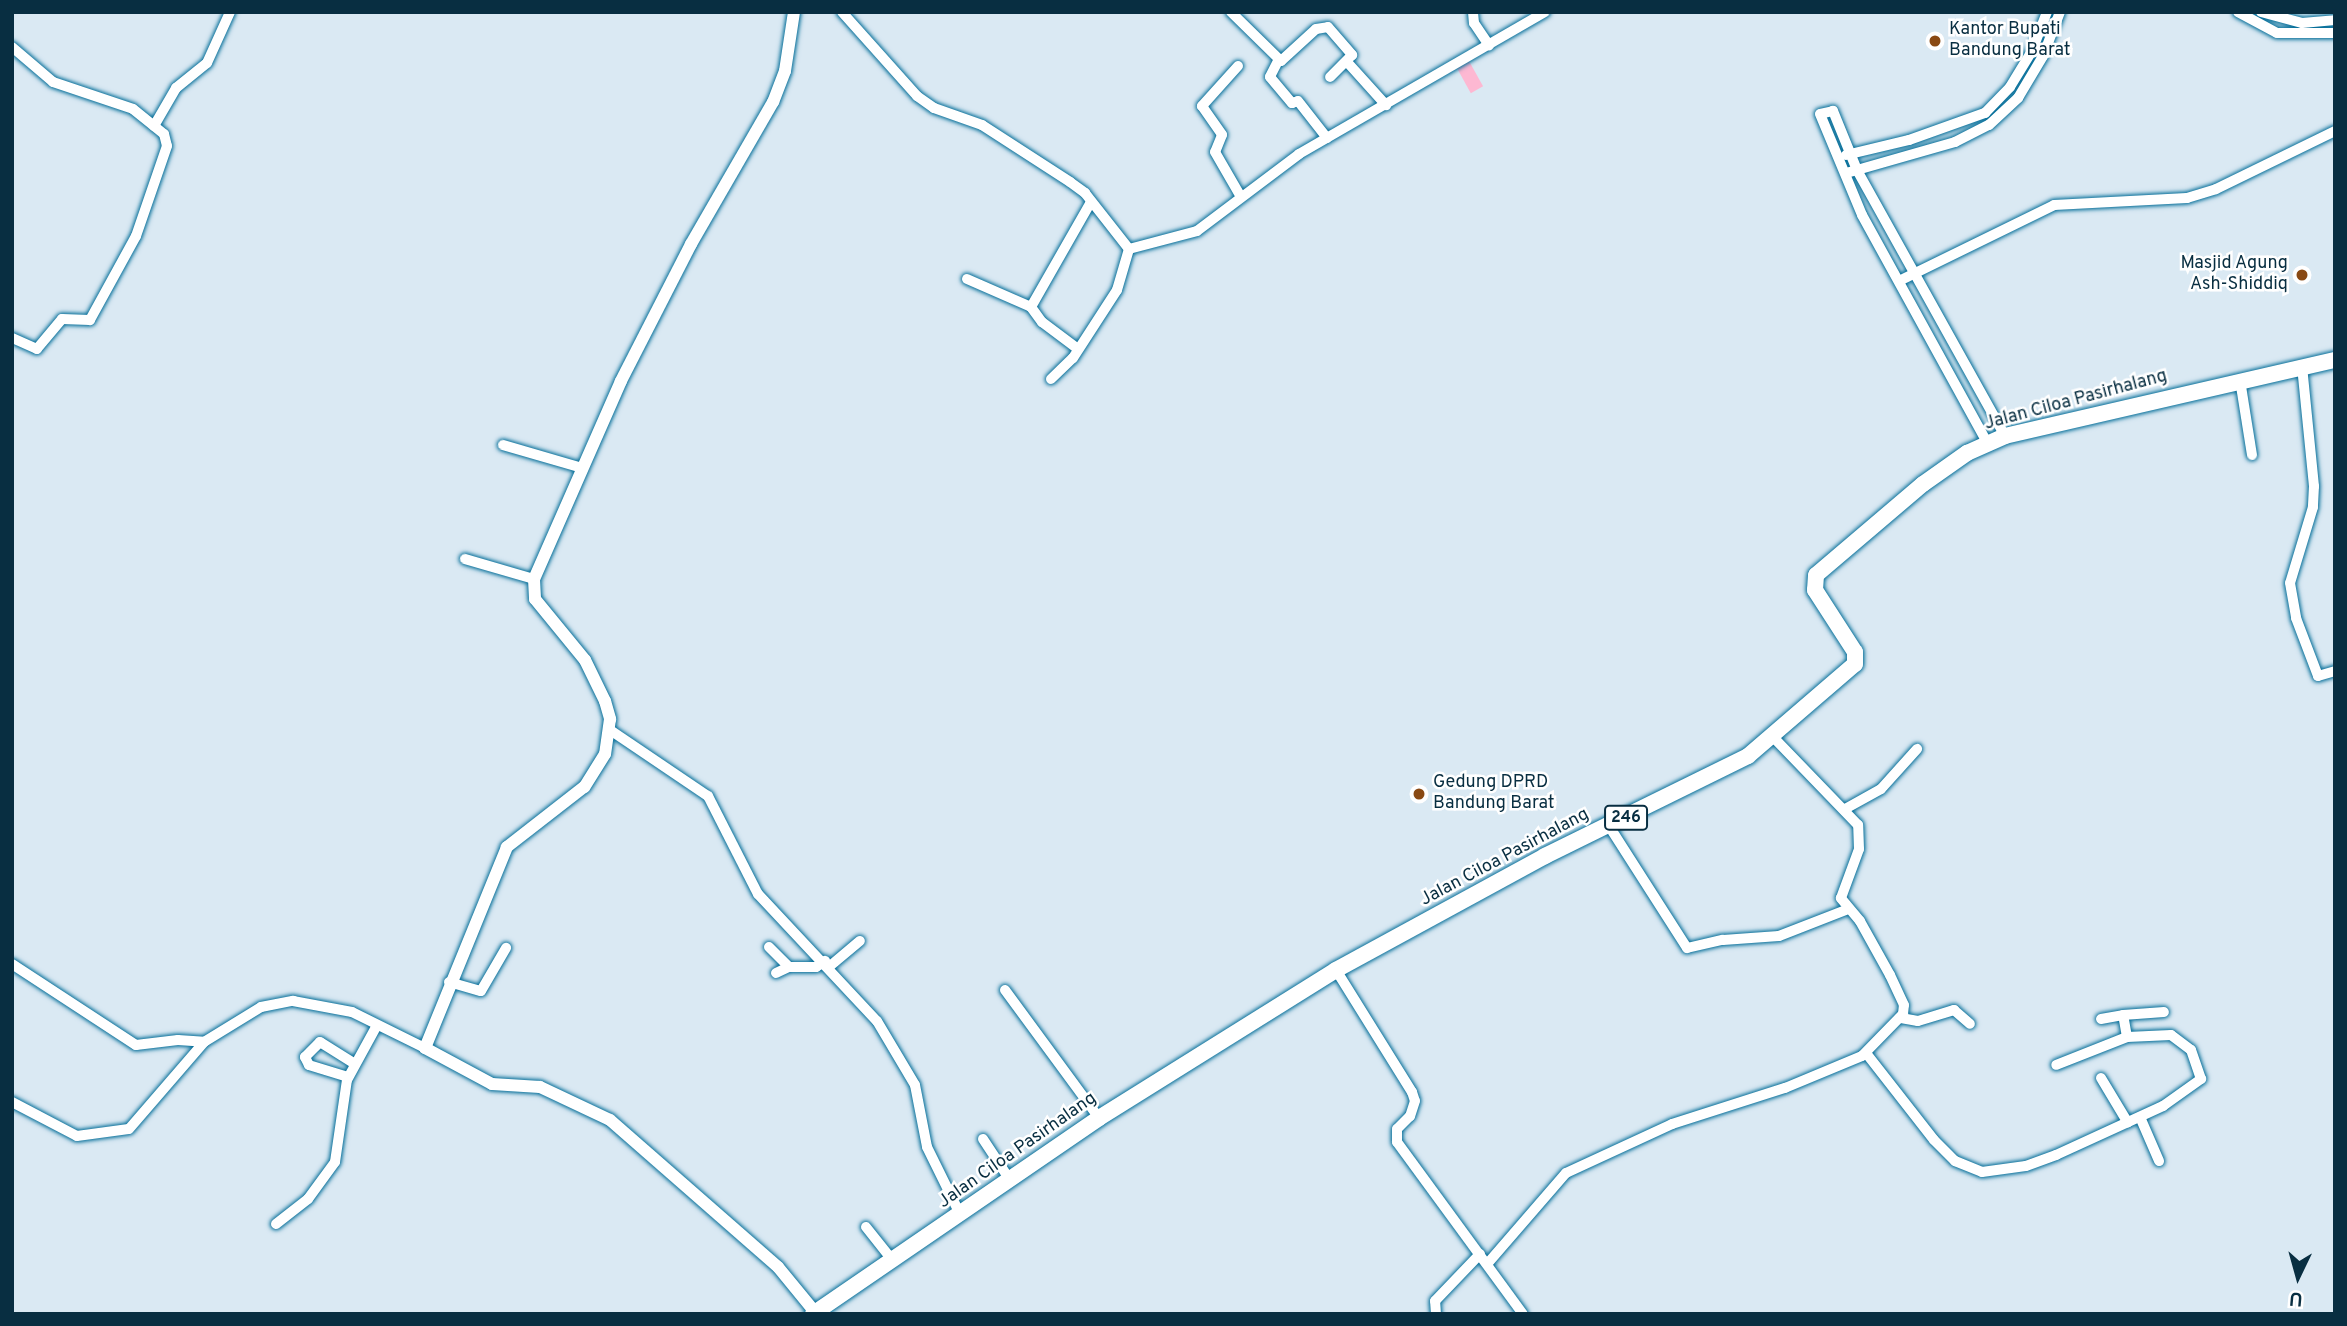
<!DOCTYPE html>
<style>
body{margin:0}
#map{position:relative;width:2347px;height:1326px;overflow:hidden;background:#dae9f3;font-family:Overpass,sans-serif}
div>[style]{position:absolute}
[style*='--x']{left:calc(var(--x)*1px);top:calc(var(--y)*1px);width:calc(var(--w)*1px);rotate:calc(var(--a)*1deg)}
.green>*{inset:0;background:#fdb8d2;transform-origin:0 0}
.roads{filter:drop-shadow(0 0 2px #056e99) drop-shadow(0 0 2px #056e99)}
.minor>*{height:10px;margin:-5px;padding:0 5px;transform-origin:5px;border-radius:5px;background:#fff}
.tertiary>*{height:12px;margin:-6px;padding:0 6px;transform-origin:6px;border-radius:6px;background:#fff}
.primary>*{height:16px;margin:-8px;padding:0 8px;transform-origin:8px;border-radius:8px;background:#fff}
.dots>*{width:19px;height:19px;translate:-50% -50%;box-sizing:border-box;border:4px solid #fff;border-radius:50%}
span{translate:-50% -50%;white-space:nowrap;text-align:center;line-height:1.15;-webkit-text-stroke:5px #fff;paint-order:stroke}
.shield-label span{padding:2px 5px;background:#fff;border:2px solid;border-radius:5px;-webkit-text-stroke-width:0}
.shield-label{font-size:16px;color:#082e41;font-weight:700}
.poi-label{font-size:18px;color:#082e41}
.left{translate:0 -50%;text-align:left}
.right{translate:-100% -50%;text-align:right}
.street-label{font-size:18px;color:#082e41}
.frame{position:absolute;inset:0;border:14px solid #082e41;pointer-events:none}
.north{position:absolute;left:2263px;top:1242px;width:70px;height:70px;-webkit-text-stroke:5px #fff;paint-order:stroke;rotate:185deg;font-size:19px;font-weight:700;line-height:28px;text-align:center;color:#082e41}
.north::after{content:'';display:block;margin:auto;width:24px;height:32px;background:#082e41;clip-path:polygon(50% 0,100% 100%,50% 72%,0 100%)}
</style>
<div id="map">
<div class="green">
<i style="left:1469px;top:61px;width:29px;height:14px;rotate:61deg"></i>
</div>
<div class="roads">
<div class="minor">
<i style="--x:842;--y:12;--w:113;--a:48.2"></i>
<i style="--x:917;--y:96;--w:21;--a:35"></i>
<i style="--x:934;--y:108;--w:51;--a:19.5"></i>
<i style="--x:982;--y:125;--w:105;--a:32.9"></i>
<i style="--x:1070;--y:182;--w:19;--a:36"></i>
<i style="--x:1085;--y:193;--w:71;--a:51.8"></i>
<i style="--x:1231;--y:12;--w:70;--a:44.4"></i>
<i style="--x:1281;--y:61;--w:47;--a:-42.4"></i>
<i style="--x:1316;--y:29;--w:12;--a:-9"></i>
<i style="--x:1328;--y:27;--w:37;--a:49"></i>
<i style="--x:1352;--y:55;--w:31;--a:135"></i>
<i style="--x:1473;--y:12;--w:11;--a:85"></i>
<i style="--x:1474;--y:23;--w:27;--a:56"></i>
<i style="--x:2238;--y:12;--w:44;--a:28.3"></i>
<i style="--x:2277;--y:33;--w:58;--a:0"></i>
<i style="--x:2261;--y:12;--w:42;--a:15"></i>
<i style="--x:2302;--y:23;--w:33;--a:-5"></i>
<i style="--x:12;--y:47;--w:54;--a:40.5"></i>
<i style="--x:53;--y:82;--w:84;--a:18.6"></i>
<i style="--x:133;--y:109;--w:40;--a:39"></i>
<i style="--x:164;--y:134;--w:12;--a:76"></i>
<i style="--x:167;--y:146;--w:95;--a:109"></i>
<i style="--x:136;--y:236;--w:96;--a:118.7"></i>
<i style="--x:90;--y:320;--w:28;--a:-178"></i>
<i style="--x:62;--y:319;--w:39;--a:130"></i>
<i style="--x:37;--y:349;--w:27;--a:-156"></i>
<i style="--x:1279;--y:59;--w:20;--a:117"></i>
<i style="--x:1270;--y:77;--w:34;--a:50"></i>
<i style="--x:1292;--y:103;--w:6;--a:-18"></i>
<i style="--x:1298;--y:101;--w:47;--a:51.9"></i>
<i style="--x:1348;--y:63;--w:57;--a:47.9"></i>
<i style="--x:1238;--y:66;--w:54;--a:132"></i>
<i style="--x:1202;--y:106;--w:35;--a:55"></i>
<i style="--x:1222;--y:135;--w:18;--a:112"></i>
<i style="--x:1215;--y:152;--w:52;--a:60"></i>
<i style="--x:154;--y:126;--w:44;--a:-59.9"></i>
<i style="--x:176;--y:88;--w:40;--a:-39"></i>
<i style="--x:207;--y:63;--w:56;--a:-65.7"></i>
<i style="--x:1846;--y:155;--w:65;--a:-13.4"></i>
<i style="--x:1909;--y:140;--w:81;--a:-19.6"></i>
<i style="--x:1985;--y:113;--w:36;--a:-46"></i>
<i style="--x:2010;--y:87;--w:42;--a:-58.6"></i>
<i style="--x:2032;--y:51;--w:42;--a:-69"></i>
<i style="--x:1846;--y:173;--w:11;--a:-15"></i>
<i style="--x:1857;--y:170;--w:64;--a:-112.1"></i>
<i style="--x:1833;--y:111;--w:13;--a:167"></i>
<i style="--x:1820;--y:114;--w:109;--a:67.4"></i>
<i style="--x:1862;--y:215;--w:259;--a:61.2"></i>
<i style="--x:1129;--y:249;--w:70;--a:-14.8"></i>
<i style="--x:1197;--y:231;--w:128;--a:-37"></i>
<i style="--x:1299;--y:154;--w:284;--a:-30"></i>
<i style="--x:967;--y:279;--w:70;--a:23.6"></i>
<i style="--x:1031;--y:307;--w:19;--a:54"></i>
<i style="--x:1042;--y:322;--w:45;--a:36.9"></i>
<i style="--x:1899;--y:281;--w:173;--a:-26.1"></i>
<i style="--x:2054;--y:205;--w:133;--a:-3"></i>
<i style="--x:2187;--y:198;--w:30;--a:-17"></i>
<i style="--x:2216;--y:189;--w:132;--a:-26"></i>
<i style="--x:1031;--y:307;--w:121;--a:-60.3"></i>
<i style="--x:2302;--y:366;--w:121;--a:84.3"></i>
<i style="--x:2314;--y:486;--w:21;--a:93"></i>
<i style="--x:2313;--y:507;--w:79;--a:106.8"></i>
<i style="--x:2290;--y:583;--w:36;--a:80"></i>
<i style="--x:2296;--y:618;--w:62;--a:69.2"></i>
<i style="--x:2318;--y:676;--w:18;--a:-16"></i>
<i style="--x:1051;--y:379;--w:30;--a:-44"></i>
<i style="--x:1073;--y:358;--w:81;--a:-57.1"></i>
<i style="--x:1117;--y:290;--w:43;--a:-73.7"></i>
<i style="--x:2240;--y:380;--w:76;--a:80.9"></i>
<i style="--x:2005;--y:436;--w:304;--a:-119.1"></i>
<i style="--x:1857;--y:170;--w:102;--a:-15.9"></i>
<i style="--x:1955;--y:142;--w:38;--a:-27"></i>
<i style="--x:1989;--y:125;--w:40;--a:-43"></i>
<i style="--x:2018;--y:98;--w:49;--a:-59.2"></i>
<i style="--x:2043;--y:56;--w:47;--a:-68.9"></i>
<i style="--x:503;--y:445;--w:82;--a:16.2"></i>
<i style="--x:465;--y:559;--w:72;--a:16.2"></i>
<i style="--x:610;--y:730;--w:118;--a:34"></i>
<i style="--x:708;--y:796;--w:110;--a:63"></i>
<i style="--x:758;--y:894;--w:174;--a:46.9"></i>
<i style="--x:877;--y:1021;--w:74;--a:59.3"></i>
<i style="--x:915;--y:1085;--w:63;--a:79"></i>
<i style="--x:927;--y:1147;--w:75;--a:63.8"></i>
<i style="--x:1845;--y:809;--w:41;--a:-29.1"></i>
<i style="--x:1881;--y:789;--w:54;--a:-48"></i>
<i style="--x:1609;--y:826;--w:145;--a:57.4"></i>
<i style="--x:1687;--y:948;--w:37;--a:-13"></i>
<i style="--x:1723;--y:940;--w:56;--a:-4.1"></i>
<i style="--x:1779;--y:936;--w:72;--a:-21.2"></i>
<i style="--x:769;--y:947;--w:28;--a:45"></i>
<i style="--x:12;--y:964;--w:148;--a:33.2"></i>
<i style="--x:136;--y:1045;--w:42;--a:-6.8"></i>
<i style="--x:178;--y:1040;--w:26;--a:4"></i>
<i style="--x:204;--y:1042;--w:67;--a:-31.6"></i>
<i style="--x:261;--y:1007;--w:33;--a:-11"></i>
<i style="--x:293;--y:1001;--w:60;--a:10.6"></i>
<i style="--x:352;--y:1012;--w:81;--a:26.3"></i>
<i style="--x:830;--y:966;--w:39;--a:-40"></i>
<i style="--x:1336;--y:970;--w:144;--a:58.1"></i>
<i style="--x:1412;--y:1092;--w:9;--a:72"></i>
<i style="--x:1415;--y:1101;--w:16;--a:108"></i>
<i style="--x:1410;--y:1116;--w:18;--a:135"></i>
<i style="--x:1397;--y:1129;--w:13;--a:90"></i>
<i style="--x:1397;--y:1142;--w:213;--a:53.8"></i>
<i style="--x:776;--y:973;--w:14;--a:-25"></i>
<i style="--x:789;--y:967;--w:27;--a:0"></i>
<i style="--x:816;--y:967;--w:11;--a:-34"></i>
<i style="--x:449;--y:982;--w:33;--a:16"></i>
<i style="--x:481;--y:991;--w:50;--a:-59.8"></i>
<i style="--x:1005;--y:990;--w:159;--a:53.7"></i>
<i style="--x:1901;--y:1018;--w:17;--a:10"></i>
<i style="--x:1918;--y:1021;--w:38;--a:-17"></i>
<i style="--x:1954;--y:1010;--w:21;--a:41"></i>
<i style="--x:2101;--y:1019;--w:22;--a:-10"></i>
<i style="--x:2127;--y:1037;--w:22;--a:-100"></i>
<i style="--x:2123;--y:1015;--w:41;--a:-4.2"></i>
<i style="--x:1866;--y:1053;--w:110;--a:52"></i>
<i style="--x:1934;--y:1140;--w:30;--a:45"></i>
<i style="--x:1955;--y:1161;--w:29;--a:22"></i>
<i style="--x:1982;--y:1172;--w:44;--a:-7.8"></i>
<i style="--x:2026;--y:1166;--w:32;--a:-20"></i>
<i style="--x:2056;--y:1155;--w:118;--a:-24.6"></i>
<i style="--x:2163;--y:1106;--w:47;--a:-35.4"></i>
<i style="--x:2201;--y:1079;--w:31;--a:-109"></i>
<i style="--x:2191;--y:1050;--w:25;--a:-143"></i>
<i style="--x:2171;--y:1035;--w:44;--a:177.4"></i>
<i style="--x:2127;--y:1037;--w:76;--a:158.5"></i>
<i style="--x:348;--y:1077;--w:41;--a:-162.9"></i>
<i style="--x:309;--y:1065;--w:9;--a:-117"></i>
<i style="--x:305;--y:1057;--w:21;--a:-45"></i>
<i style="--x:320;--y:1042;--w:41;--a:32.2"></i>
<i style="--x:2101;--y:1078;--w:52;--a:59"></i>
<i style="--x:12;--y:1102;--w:73;--a:27.6"></i>
<i style="--x:77;--y:1136;--w:52;--a:-7.7"></i>
<i style="--x:129;--y:1129;--w:115;--a:-49.2"></i>
<i style="--x:2140;--y:1117;--w:48;--a:66.6"></i>
<i style="--x:983;--y:1139;--w:49;--a:56.6"></i>
<i style="--x:276;--y:1224;--w:41;--a:-38"></i>
<i style="--x:308;--y:1199;--w:46;--a:-53.9"></i>
<i style="--x:335;--y:1162;--w:83;--a:-81.7"></i>
<i style="--x:347;--y:1080;--w:60;--a:-61.3"></i>
<i style="--x:866;--y:1227;--w:43;--a:51.5"></i>
<i style="--x:1488;--y:1263;--w:119;--a:-49.1"></i>
<i style="--x:1566;--y:1173;--w:117;--a:-24.8"></i>
<i style="--x:1672;--y:1124;--w:119;--a:-17.7"></i>
<i style="--x:1785;--y:1088;--w:83;--a:-22.6"></i>
<i style="--x:1862;--y:1056;--w:59;--a:-45.7"></i>
<i style="--x:1903;--y:1014;--w:9;--a:-84"></i>
<i style="--x:1904;--y:1005;--w:33;--a:-115"></i>
<i style="--x:1890;--y:975;--w:62;--a:-119.1"></i>
<i style="--x:1860;--y:921;--w:30;--a:-130"></i>
<i style="--x:1841;--y:898;--w:52;--a:-69.8"></i>
<i style="--x:1859;--y:849;--w:24;--a:-92"></i>
<i style="--x:1858;--y:825;--w:124;--a:-134"></i>
<i style="--x:1436;--y:1314;--w:13;--a:-94"></i>
<i style="--x:1435;--y:1301;--w:65;--a:-46.2"></i>
</div>
<div class="tertiary">
<i style="--x:794;--y:12;--w:60;--a:98.7"></i>
<i style="--x:785;--y:71;--w:33;--a:111"></i>
<i style="--x:773;--y:102;--w:164;--a:120"></i>
<i style="--x:691;--y:244;--w:154;--a:117.1"></i>
<i style="--x:621;--y:381;--w:216;--a:113.7"></i>
<i style="--x:534;--y:579;--w:20;--a:87"></i>
<i style="--x:535;--y:599;--w:79;--a:50.7"></i>
<i style="--x:585;--y:660;--w:46;--a:64"></i>
<i style="--x:605;--y:701;--w:19;--a:74"></i>
<i style="--x:610;--y:719;--w:35;--a:98"></i>
<i style="--x:605;--y:754;--w:39;--a:122"></i>
<i style="--x:584;--y:787;--w:98;--a:142.1"></i>
<i style="--x:507;--y:847;--w:217;--a:112.2"></i>
<i style="--x:425;--y:1048;--w:76;--a:28.2"></i>
<i style="--x:492;--y:1084;--w:48;--a:3.6"></i>
<i style="--x:540;--y:1087;--w:77;--a:25.2"></i>
<i style="--x:610;--y:1120;--w:223;--a:41.2"></i>
<i style="--x:778;--y:1267;--w:58;--a:50.6"></i>
</div>
<div class="primary">
<i style="--x:813;--y:1314;--w:347;--a:-34.4"></i>
<i style="--x:1099;--y:1118;--w:279;--a:-32"></i>
<i style="--x:1336;--y:970;--w:238;--a:-28.6"></i>
<i style="--x:1545;--y:856;--w:226;--a:-26.2"></i>
<i style="--x:1748;--y:756;--w:141;--a:-40.7"></i>
<i style="--x:1855;--y:664;--w:12;--a:-90"></i>
<i style="--x:1855;--y:652;--w:74;--a:-122.8"></i>
<i style="--x:1815;--y:590;--w:15;--a:-86"></i>
<i style="--x:1816;--y:575;--w:140;--a:-40.4"></i>
<i style="--x:1923;--y:484;--w:54;--a:-35.2"></i>
<i style="--x:1967;--y:453;--w:42;--a:-24.1"></i>
<i style="--x:2005;--y:436;--w:339;--a:-13"></i>
</div>
</div>
<div class="dots">
<i style="left:1935px;top:41px;background:#894913"></i>
<i style="left:2302px;top:275px;background:#894913"></i>
<i style="left:1419px;top:794px;background:#894913"></i>
</div>
<div class="shield-label">
<span style="left:1626px;top:818px">246</span>
</div>
<div class="poi-label">
<span class="left" style="left:1949px;top:41px">Kantor Bupati<br>Bandung Barat</span>
<span class="right" style="left:2288px;top:275px">Masjid Agung<br>Ash-Shiddiq</span>
<span class="left" style="left:1433px;top:794px">Gedung DPRD<br>Bandung Barat</span>
</div>
<div class="street-label">
<span style="left:2076px;top:401px;rotate:-15deg">Jalan Ciloa Pasirhalang</span>
<span style="left:1505px;top:858px;rotate:-28deg">Jalan Ciloa Pasirhalang</span>
<span style="left:1018px;top:1151px;rotate:-35deg">Jalan Ciloa Pasirhalang</span>
</div>
<div class="frame"></div>
<div class="north">U</div>
</div>
